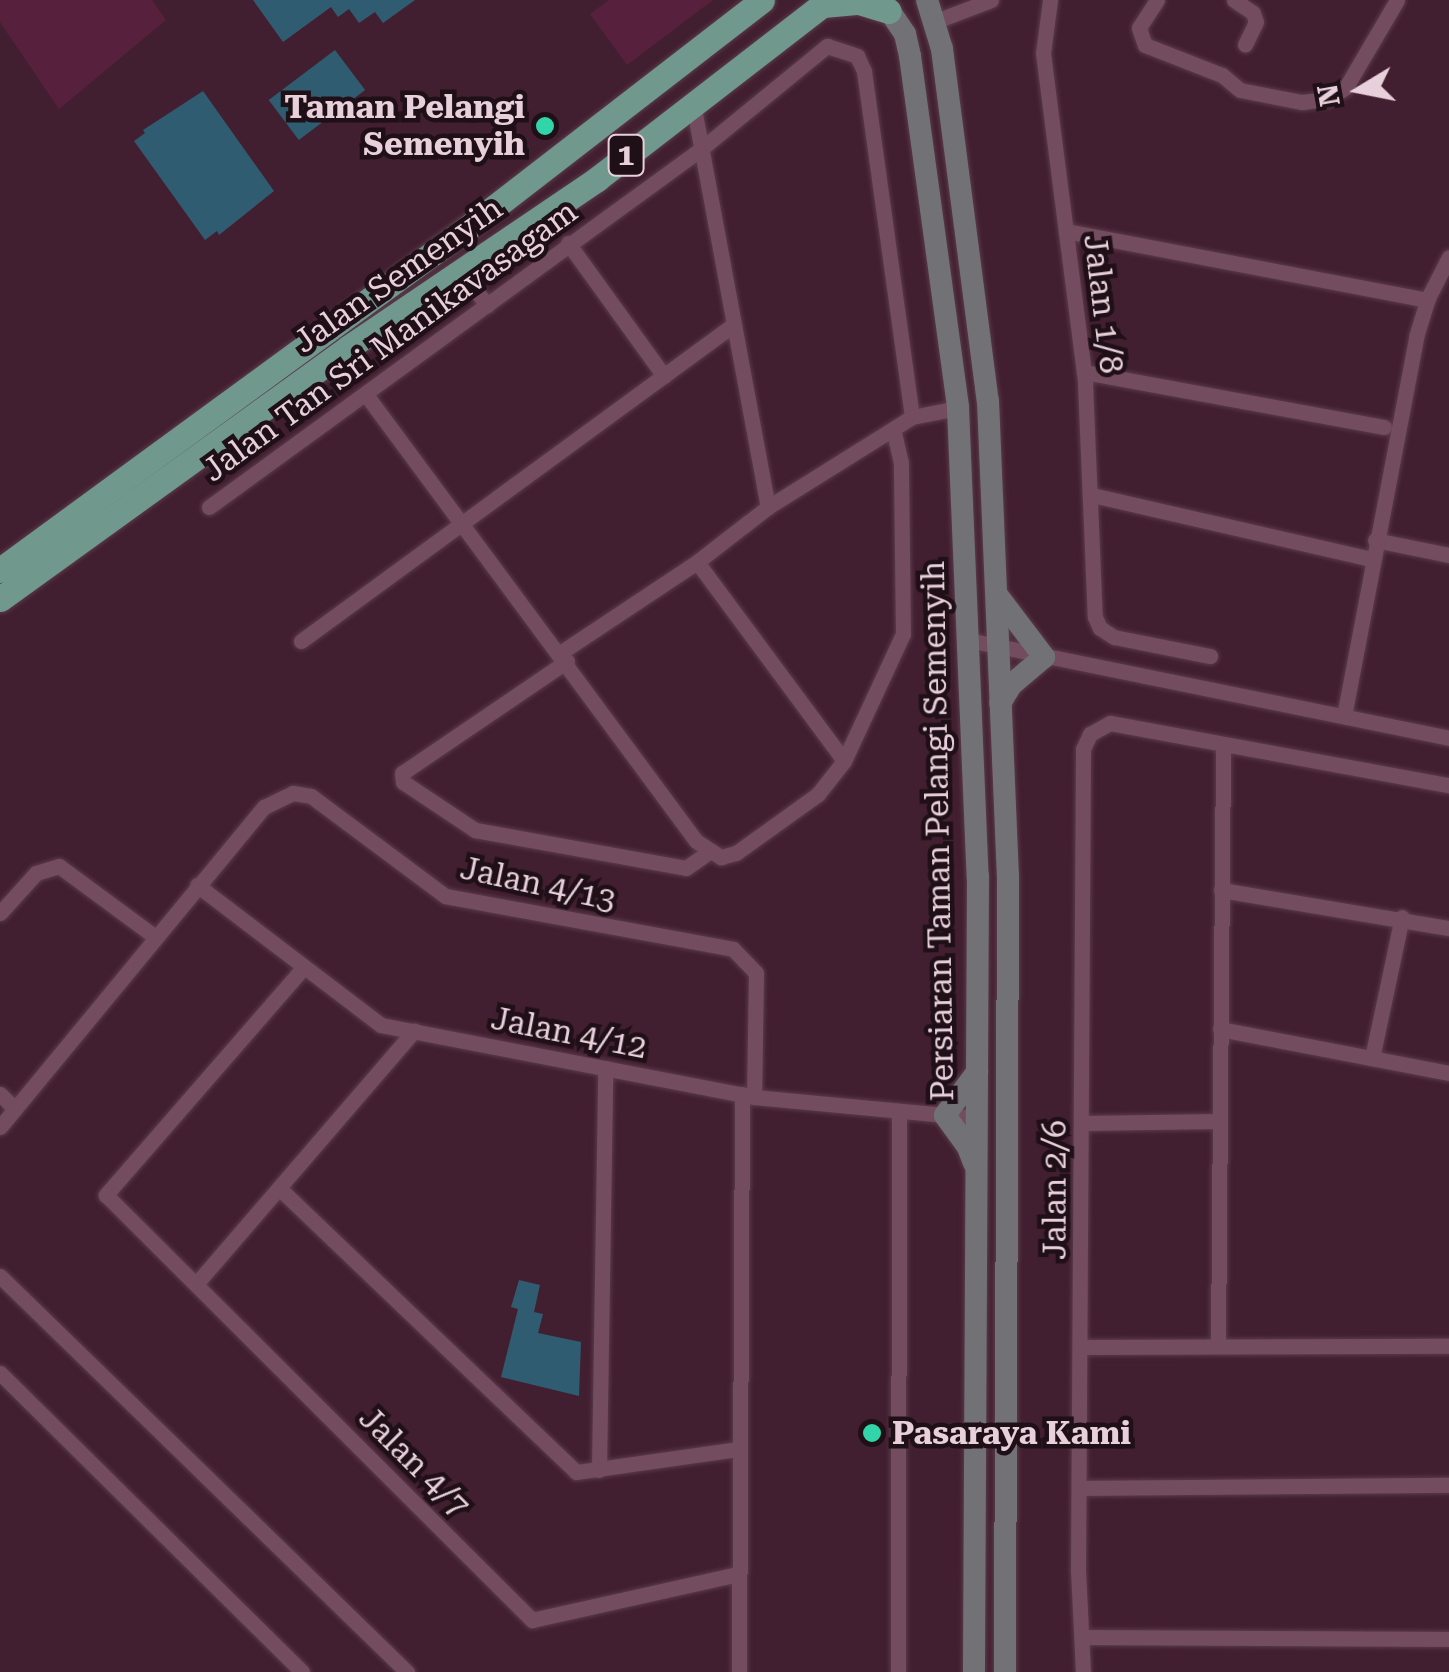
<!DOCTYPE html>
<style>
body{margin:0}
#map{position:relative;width:1449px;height:1672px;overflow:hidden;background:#421f30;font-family:"Roboto Serif",serif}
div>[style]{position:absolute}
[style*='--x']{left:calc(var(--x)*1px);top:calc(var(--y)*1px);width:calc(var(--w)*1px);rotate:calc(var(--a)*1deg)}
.green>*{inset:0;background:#57213e}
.building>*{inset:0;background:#2f5c70;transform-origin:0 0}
.roads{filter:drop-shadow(0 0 2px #593b4b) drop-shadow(0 0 2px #593b4b)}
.street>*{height:15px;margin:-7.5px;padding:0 7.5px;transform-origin:7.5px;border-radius:7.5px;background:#744c5f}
.secondary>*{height:22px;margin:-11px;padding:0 11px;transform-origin:11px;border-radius:11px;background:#727276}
.primary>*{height:25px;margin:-12.5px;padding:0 12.5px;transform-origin:12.5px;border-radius:12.5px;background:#70988d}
.dots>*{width:28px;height:28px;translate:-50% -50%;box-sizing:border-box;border:5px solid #1f0f16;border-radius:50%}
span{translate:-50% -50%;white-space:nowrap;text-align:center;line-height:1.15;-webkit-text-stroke:9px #1f0f16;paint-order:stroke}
.shield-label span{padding:2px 8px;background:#1f0f16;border:2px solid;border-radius:8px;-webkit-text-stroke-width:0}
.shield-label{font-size:30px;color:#e8d0db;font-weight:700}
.poi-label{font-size:32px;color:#e8d0db;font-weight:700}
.right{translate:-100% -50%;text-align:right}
.left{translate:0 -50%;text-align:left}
.street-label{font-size:32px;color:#e8d0db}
.north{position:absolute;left:1309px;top:40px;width:100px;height:100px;-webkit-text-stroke:8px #1f0f16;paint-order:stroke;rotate:260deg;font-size:28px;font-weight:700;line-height:40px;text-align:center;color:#e8d0db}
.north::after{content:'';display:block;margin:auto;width:35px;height:45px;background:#e8d0db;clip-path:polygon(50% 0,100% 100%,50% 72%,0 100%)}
</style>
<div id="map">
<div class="green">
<i style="clip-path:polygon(0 0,152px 0,166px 20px,59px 109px,0 22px)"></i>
<i style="clip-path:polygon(609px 0,713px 0,627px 65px,590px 14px)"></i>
</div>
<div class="building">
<i style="clip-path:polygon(253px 0,415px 0,383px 23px,375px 12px,359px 23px,349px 9px,338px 17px,331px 7px,283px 42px)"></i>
<i style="left:335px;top:50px;width:50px;height:83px;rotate:53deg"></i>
<i style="clip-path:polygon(203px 91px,274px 191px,219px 235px,217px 231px,205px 240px,134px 141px,145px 133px,143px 130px)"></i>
<i style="clip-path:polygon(519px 1280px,540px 1285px,534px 1312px,543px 1314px,538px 1333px,581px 1342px,579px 1396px,501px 1377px,518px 1309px,511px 1307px)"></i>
</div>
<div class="roads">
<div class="street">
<i style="--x:1050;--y:0;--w:53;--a:97.5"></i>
<i style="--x:1043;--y:53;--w:333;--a:82.7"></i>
<i style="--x:1085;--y:383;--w:234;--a:87.6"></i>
<i style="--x:1095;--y:617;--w:12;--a:66"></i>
<i style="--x:1100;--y:628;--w:17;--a:33"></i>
<i style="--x:1114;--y:637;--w:98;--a:11.2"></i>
<i style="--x:1157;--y:0;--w:33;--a:123"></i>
<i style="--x:1139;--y:28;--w:18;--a:71"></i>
<i style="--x:1145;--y:45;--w:83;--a:21.3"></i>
<i style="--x:1222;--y:75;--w:23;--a:40"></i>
<i style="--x:1240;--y:90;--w:63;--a:11"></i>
<i style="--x:1302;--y:102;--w:25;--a:-7"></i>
<i style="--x:1327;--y:99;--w:22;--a:-32"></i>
<i style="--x:1346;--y:87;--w:101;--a:-59.6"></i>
<i style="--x:1234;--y:0;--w:23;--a:34"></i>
<i style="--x:1253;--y:13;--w:9;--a:72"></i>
<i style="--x:1256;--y:22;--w:25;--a:116"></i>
<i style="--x:936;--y:21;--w:59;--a:-20.9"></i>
<i style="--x:693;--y:103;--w:411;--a:79.5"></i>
<i style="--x:1066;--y:231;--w:368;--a:10.8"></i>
<i style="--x:568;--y:243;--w:164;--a:54.2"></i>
<i style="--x:461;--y:271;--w:43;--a:52.6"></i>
<i style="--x:1084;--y:372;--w:305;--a:10.4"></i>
<i style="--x:367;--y:396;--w:553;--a:53.52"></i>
<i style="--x:696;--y:841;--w:30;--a:33"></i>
<i style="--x:721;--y:857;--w:16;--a:-15"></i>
<i style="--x:736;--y:853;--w:101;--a:-35.7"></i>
<i style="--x:818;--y:794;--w:42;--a:-51.8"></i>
<i style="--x:844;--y:761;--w:140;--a:-65.1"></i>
<i style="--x:903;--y:634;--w:171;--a:-90.7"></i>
<i style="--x:901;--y:463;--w:35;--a:-103"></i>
<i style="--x:1092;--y:495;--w:286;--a:12.9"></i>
<i style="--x:209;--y:507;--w:608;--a:-36.04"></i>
<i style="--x:701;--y:149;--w:163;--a:-39.3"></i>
<i style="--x:827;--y:46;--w:32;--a:18"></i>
<i style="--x:857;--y:56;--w:17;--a:65"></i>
<i style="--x:864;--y:71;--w:349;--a:82.1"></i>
<i style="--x:1375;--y:540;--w:76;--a:11.5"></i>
<i style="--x:697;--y:562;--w:247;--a:53.5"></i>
<i style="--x:968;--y:640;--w:491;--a:11.5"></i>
<i style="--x:301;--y:641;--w:535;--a:-36.18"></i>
<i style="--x:560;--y:653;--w:164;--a:-33.6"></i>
<i style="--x:697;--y:562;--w:90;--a:-37.8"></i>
<i style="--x:768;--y:507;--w:170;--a:-32"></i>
<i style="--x:912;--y:417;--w:47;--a:-11.1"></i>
<i style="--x:567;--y:661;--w:199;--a:145.8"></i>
<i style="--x:402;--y:773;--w:9;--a:84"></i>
<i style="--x:403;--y:782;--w:87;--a:33.7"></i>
<i style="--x:475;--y:830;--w:214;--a:10.2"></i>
<i style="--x:686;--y:868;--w:28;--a:-35"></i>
<i style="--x:1344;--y:716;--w:386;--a:-79.2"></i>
<i style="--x:1416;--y:337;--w:39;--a:-73"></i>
<i style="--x:1427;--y:300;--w:48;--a:-62.9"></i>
<i style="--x:197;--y:885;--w:231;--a:37.3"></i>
<i style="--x:381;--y:1025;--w:380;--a:10.9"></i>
<i style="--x:754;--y:1097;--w:224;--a:5.4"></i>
<i style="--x:1221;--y:890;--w:231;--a:9.5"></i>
<i style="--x:0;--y:913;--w:54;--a:-48"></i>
<i style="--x:36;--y:873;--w:24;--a:-17"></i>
<i style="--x:59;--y:866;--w:118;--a:36.4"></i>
<i style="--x:303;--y:968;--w:301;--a:131"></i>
<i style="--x:106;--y:1195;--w:602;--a:44.93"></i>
<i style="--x:532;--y:1620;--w:211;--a:-12.6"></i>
<i style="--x:1220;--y:1029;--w:233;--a:10.9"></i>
<i style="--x:1372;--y:1058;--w:144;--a:-78"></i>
<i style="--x:0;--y:1094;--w:21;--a:45"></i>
<i style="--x:1083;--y:1123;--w:136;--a:-0.8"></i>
<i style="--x:0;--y:1127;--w:415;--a:-50.5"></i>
<i style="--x:264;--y:807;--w:32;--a:-26"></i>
<i style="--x:293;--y:793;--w:18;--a:9"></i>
<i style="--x:311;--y:796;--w:167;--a:36.7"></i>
<i style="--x:445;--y:896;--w:293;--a:10.4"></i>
<i style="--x:733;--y:949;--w:33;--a:46"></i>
<i style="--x:756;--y:973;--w:124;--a:90.9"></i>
<i style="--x:279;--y:1188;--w:411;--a:43.7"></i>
<i style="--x:576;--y:1472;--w:164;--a:-8.1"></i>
<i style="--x:0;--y:1276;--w:568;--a:44.22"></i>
<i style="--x:197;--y:1283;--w:333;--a:-49.3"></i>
<i style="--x:1218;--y:1346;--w:601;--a:-89.52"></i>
<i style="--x:1081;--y:1347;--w:368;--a:-0.2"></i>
<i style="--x:0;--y:1373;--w:425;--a:44.7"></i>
<i style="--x:599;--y:1470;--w:402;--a:-89.1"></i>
<i style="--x:1079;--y:1488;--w:370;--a:-0.5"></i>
<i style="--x:1082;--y:1637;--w:367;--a:0.3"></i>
<i style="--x:739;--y:1672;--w:578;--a:-89.7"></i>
<i style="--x:898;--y:1672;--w:561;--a:-89.9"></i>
<i style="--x:1083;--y:1672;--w:101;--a:-92.8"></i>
<i style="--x:1078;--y:1571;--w:822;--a:-89.65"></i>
<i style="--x:1083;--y:749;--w:17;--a:-65"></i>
<i style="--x:1090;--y:734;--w:23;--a:-29"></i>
<i style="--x:1110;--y:723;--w:345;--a:10.4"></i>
</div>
<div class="secondary">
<i style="--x:882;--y:0;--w:41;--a:55.9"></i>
<i style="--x:905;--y:34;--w:23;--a:77"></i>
<i style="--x:910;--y:56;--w:355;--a:82.2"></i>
<i style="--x:958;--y:408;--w:468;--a:87.6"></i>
<i style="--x:978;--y:876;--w:796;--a:90.29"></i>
<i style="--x:927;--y:0;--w:51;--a:73"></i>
<i style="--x:942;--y:49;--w:355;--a:82.6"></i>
<i style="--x:988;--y:401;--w:474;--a:87.6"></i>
<i style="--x:1008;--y:875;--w:797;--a:90.22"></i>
<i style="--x:997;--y:595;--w:78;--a:52.8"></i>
<i style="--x:1044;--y:657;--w:43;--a:139.7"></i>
<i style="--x:1011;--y:685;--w:21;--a:121"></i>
<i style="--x:974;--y:1163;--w:17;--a:-111"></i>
<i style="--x:968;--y:1147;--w:39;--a:-126"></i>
<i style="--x:945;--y:1115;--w:54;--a:-53.3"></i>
</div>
<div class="primary">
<i style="--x:823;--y:5;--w:36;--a:-5"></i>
<i style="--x:859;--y:2;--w:31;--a:17"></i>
<i style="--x:0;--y:570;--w:582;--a:-36.2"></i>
<i style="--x:470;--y:226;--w:369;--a:-37.7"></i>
<i style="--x:0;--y:599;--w:430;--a:-35.8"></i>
<i style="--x:349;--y:347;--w:300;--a:-34.1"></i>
<i style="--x:597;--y:179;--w:293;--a:-37.7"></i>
</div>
</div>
<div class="dots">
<i style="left:545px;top:126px;background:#32d4a9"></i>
<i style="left:872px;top:1433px;background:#32d4a9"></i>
</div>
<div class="shield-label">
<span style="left:626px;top:155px">1</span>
</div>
<div class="poi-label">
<span class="right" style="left:525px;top:126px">Taman Pelangi<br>Semenyih</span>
<span class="left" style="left:892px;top:1433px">Pasaraya Kami</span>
</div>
<div class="street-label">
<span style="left:398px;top:275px;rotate:-35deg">Jalan Semenyih</span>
<span style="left:1103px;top:304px;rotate:83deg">Jalan 1/8</span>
<span style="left:390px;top:341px;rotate:-36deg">Jalan Tan Sri Manikavasagam</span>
<span style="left:938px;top:831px;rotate:-91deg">Persiaran Taman Pelangi Semenyih</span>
<span style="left:538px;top:884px;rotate:12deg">Jalan 4/13</span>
<span style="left:569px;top:1033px;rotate:11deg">Jalan 4/12</span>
<span style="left:1055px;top:1190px;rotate:-90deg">Jalan 2/6</span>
<span style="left:414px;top:1462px;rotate:45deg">Jalan 4/7</span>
</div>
<div class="north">N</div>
</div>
